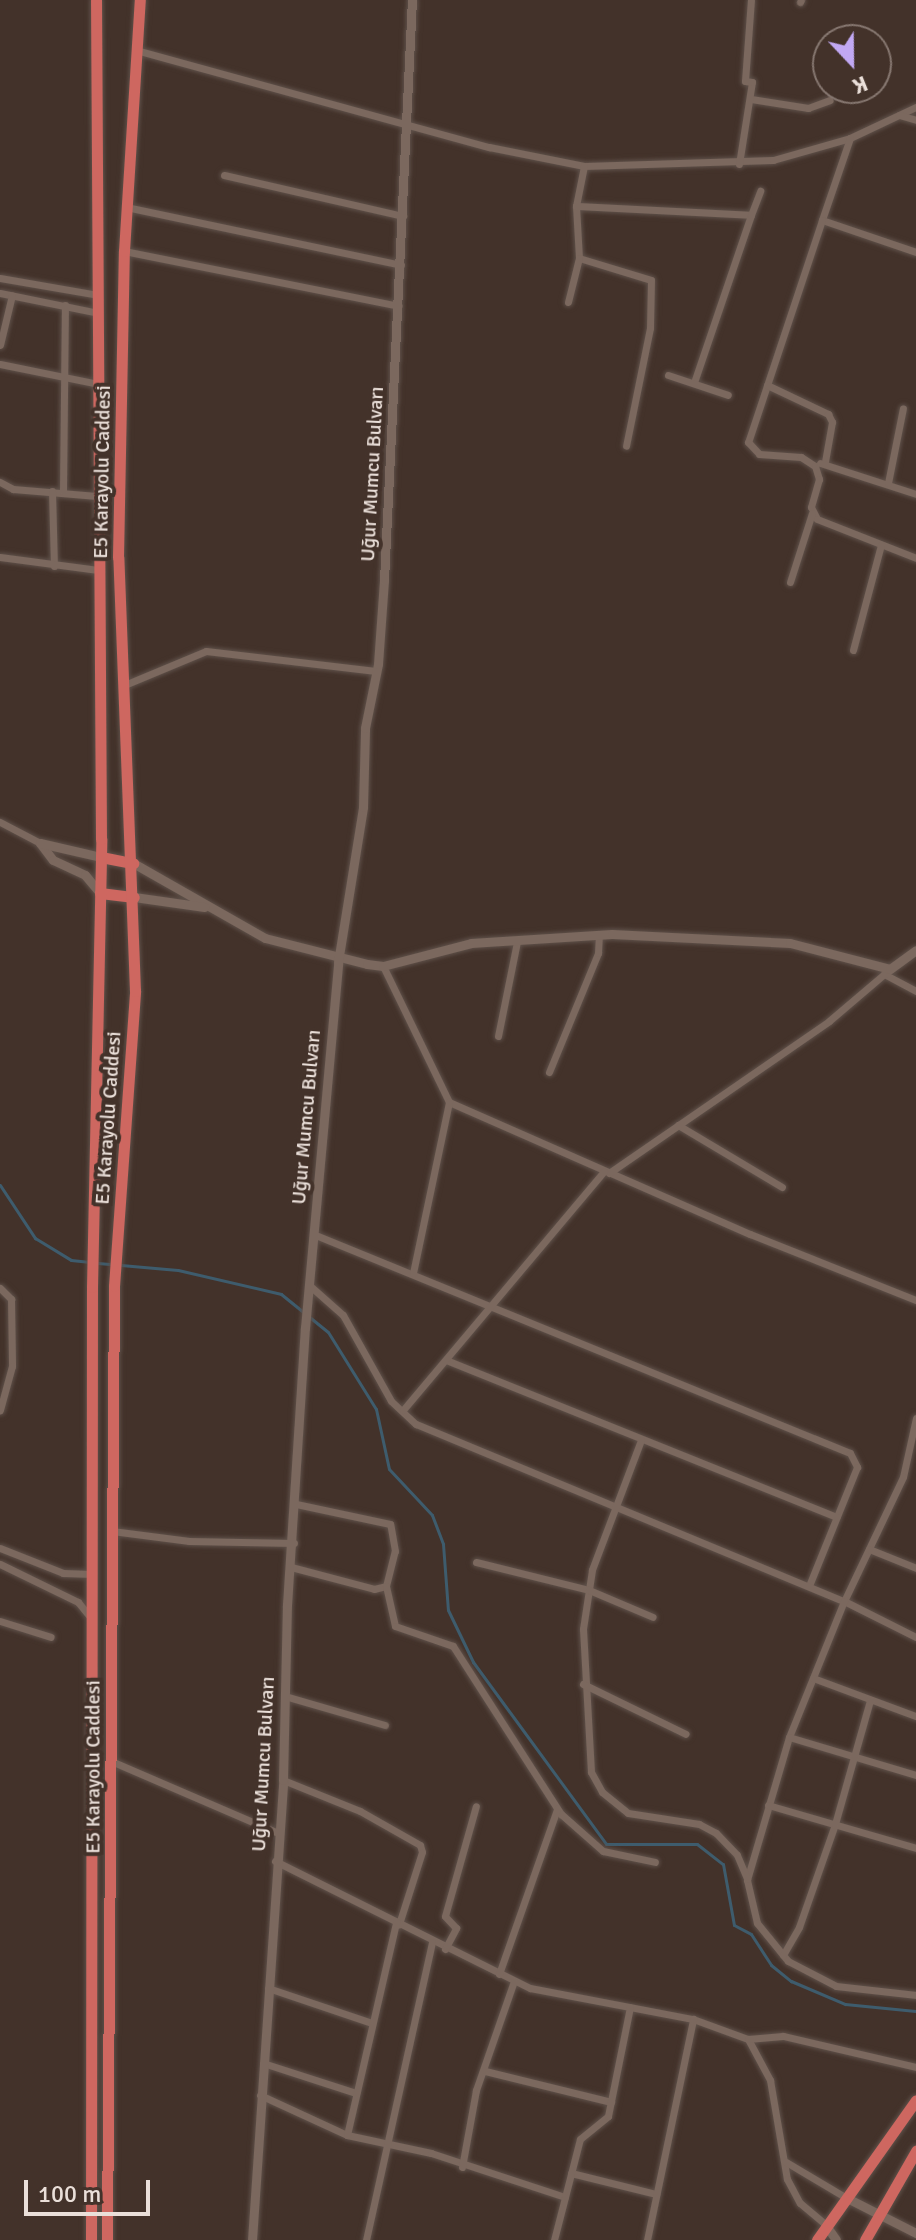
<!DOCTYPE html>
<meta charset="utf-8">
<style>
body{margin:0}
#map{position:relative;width:916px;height:2240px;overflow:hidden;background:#43322a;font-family:Signika,sans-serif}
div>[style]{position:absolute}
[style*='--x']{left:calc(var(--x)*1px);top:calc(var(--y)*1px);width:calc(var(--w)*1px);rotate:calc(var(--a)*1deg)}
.stream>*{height:3px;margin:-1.5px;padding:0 1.5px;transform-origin:1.5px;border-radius:1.5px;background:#3e5c6d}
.roads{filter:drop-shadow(0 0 2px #5f514a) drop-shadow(0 0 2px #5f514a)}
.minor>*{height:7px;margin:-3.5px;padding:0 3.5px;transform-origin:3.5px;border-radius:3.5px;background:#7b685e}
.tertiary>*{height:9px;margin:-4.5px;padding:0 4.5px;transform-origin:4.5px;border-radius:4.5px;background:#7b685e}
.trunk>*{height:11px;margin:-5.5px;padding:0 5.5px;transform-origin:5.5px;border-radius:5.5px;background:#ce6760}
span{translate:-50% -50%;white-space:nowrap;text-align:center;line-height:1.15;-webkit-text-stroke:8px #43322a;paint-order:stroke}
.street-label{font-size:20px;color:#eadfd9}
.north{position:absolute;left:812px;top:24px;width:80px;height:80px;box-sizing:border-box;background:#43322a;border:2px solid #867770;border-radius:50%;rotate:158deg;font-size:22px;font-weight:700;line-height:32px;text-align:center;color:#eadfd9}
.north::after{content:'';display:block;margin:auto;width:28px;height:36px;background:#c1a8f3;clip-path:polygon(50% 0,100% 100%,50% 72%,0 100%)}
.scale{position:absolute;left:24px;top:2180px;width:126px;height:36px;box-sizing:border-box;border:4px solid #eadfd9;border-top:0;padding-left:10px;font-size:24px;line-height:28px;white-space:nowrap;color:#eadfd9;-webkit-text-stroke:6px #43322a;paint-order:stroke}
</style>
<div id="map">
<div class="stream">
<i style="--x:0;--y:1185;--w:64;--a:56.6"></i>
<i style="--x:35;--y:1238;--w:42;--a:31.4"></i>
<i style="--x:71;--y:1260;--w:19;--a:6"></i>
<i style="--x:98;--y:1263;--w:80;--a:5"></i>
<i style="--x:178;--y:1270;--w:106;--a:13.1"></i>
<i style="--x:281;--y:1294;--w:60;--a:39"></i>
<i style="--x:328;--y:1332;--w:91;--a:58.1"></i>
<i style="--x:376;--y:1409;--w:61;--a:77.8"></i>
<i style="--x:389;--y:1469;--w:63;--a:46.9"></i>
<i style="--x:432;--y:1515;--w:31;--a:69"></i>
<i style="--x:443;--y:1544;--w:66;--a:85.7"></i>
<i style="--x:448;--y:1610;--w:58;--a:64.3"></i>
<i style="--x:473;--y:1662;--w:225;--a:53.8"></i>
<i style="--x:606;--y:1844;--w:91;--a:0"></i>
<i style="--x:697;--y:1844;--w:33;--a:38"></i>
<i style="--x:723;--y:1864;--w:62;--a:79.8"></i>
<i style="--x:734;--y:1925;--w:19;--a:28"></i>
<i style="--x:751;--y:1934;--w:37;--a:57"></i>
<i style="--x:771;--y:1965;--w:26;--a:39"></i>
<i style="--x:791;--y:1981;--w:59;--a:23.1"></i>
<i style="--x:845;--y:2004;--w:71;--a:5.6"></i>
</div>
<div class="roads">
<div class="minor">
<i style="--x:800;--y:2;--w:2;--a:-63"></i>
<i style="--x:136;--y:50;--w:366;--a:15.4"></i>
<i style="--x:489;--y:147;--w:97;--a:11.3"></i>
<i style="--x:584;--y:166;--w:189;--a:-1.8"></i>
<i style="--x:773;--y:160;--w:80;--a:-15.9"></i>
<i style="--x:850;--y:138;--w:73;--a:-25.2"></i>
<i style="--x:751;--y:99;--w:58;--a:9"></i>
<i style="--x:808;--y:108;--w:23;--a:-20"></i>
<i style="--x:899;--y:115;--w:18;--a:16"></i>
<i style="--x:850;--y:138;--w:87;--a:108.9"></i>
<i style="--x:822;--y:220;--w:99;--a:18.8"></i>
<i style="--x:739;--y:164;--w:83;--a:-81"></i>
<i style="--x:752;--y:82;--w:7;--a:-172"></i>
<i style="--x:745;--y:81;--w:81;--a:-85.8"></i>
<i style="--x:584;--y:166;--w:41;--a:101.3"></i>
<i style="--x:576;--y:206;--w:52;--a:86.7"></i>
<i style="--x:579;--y:258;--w:75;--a:17"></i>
<i style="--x:651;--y:280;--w:48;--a:91.2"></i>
<i style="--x:650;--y:328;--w:120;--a:101.5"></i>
<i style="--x:224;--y:175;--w:184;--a:12.9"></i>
<i style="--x:576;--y:206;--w:175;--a:2.9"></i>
<i style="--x:751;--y:215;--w:176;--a:108.8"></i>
<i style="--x:126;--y:207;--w:281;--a:11.9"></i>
<i style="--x:751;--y:215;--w:26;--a:-69"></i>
<i style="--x:822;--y:220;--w:234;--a:108.4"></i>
<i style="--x:748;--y:442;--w:16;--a:47"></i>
<i style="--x:759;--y:454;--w:42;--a:4.1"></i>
<i style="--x:801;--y:457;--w:17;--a:33"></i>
<i style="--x:815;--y:466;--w:14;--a:73"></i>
<i style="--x:819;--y:479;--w:29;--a:106"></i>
<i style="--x:811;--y:507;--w:13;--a:63"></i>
<i style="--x:817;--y:519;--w:106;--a:21.5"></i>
<i style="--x:124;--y:251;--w:280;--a:11.3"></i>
<i style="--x:0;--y:278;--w:99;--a:9.8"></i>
<i style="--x:0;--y:293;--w:100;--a:11.5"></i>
<i style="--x:568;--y:302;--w:45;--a:-76"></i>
<i style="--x:0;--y:345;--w:51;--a:-76.5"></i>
<i style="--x:0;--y:364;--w:100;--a:11.5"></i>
<i style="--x:668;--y:375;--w:63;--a:18.4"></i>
<i style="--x:767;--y:385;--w:68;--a:25.4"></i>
<i style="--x:828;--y:414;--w:9;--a:63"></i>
<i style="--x:832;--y:422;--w:40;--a:100"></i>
<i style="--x:820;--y:463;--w:101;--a:17.9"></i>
<i style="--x:0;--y:482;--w:15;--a:28"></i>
<i style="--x:13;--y:489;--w:84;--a:4.8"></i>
<i style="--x:888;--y:483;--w:76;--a:-78.7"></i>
<i style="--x:52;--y:491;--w:75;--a:88.5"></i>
<i style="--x:63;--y:491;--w:186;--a:-89.4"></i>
<i style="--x:0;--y:557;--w:99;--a:7.6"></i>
<i style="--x:790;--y:582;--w:72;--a:-72.3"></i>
<i style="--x:853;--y:650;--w:109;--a:-75.1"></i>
<i style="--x:122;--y:686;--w:91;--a:-22.6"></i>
<i style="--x:206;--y:651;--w:171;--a:6.7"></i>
<i style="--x:0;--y:822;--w:45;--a:27.7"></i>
<i style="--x:383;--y:966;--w:151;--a:64.1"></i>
<i style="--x:449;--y:1102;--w:329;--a:23.7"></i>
<i style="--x:750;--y:1234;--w:179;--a:21.7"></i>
<i style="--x:884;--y:974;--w:36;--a:28"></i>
<i style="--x:498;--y:1036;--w:96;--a:-78.6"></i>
<i style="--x:549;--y:1072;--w:129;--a:-67.6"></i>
<i style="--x:598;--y:953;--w:19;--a:-87"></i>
<i style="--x:678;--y:1125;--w:121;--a:30.8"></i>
<i style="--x:609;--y:1173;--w:267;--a:-34.6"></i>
<i style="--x:829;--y:1021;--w:80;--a:-40.4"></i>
<i style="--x:313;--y:1234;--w:580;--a:22.19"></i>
<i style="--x:850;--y:1453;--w:16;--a:63"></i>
<i style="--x:857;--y:1467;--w:128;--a:112"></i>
<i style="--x:413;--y:1273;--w:175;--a:-78.1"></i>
<i style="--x:309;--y:1285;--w:45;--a:41.4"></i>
<i style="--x:343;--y:1315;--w:98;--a:60.8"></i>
<i style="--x:391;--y:1401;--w:34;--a:43"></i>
<i style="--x:416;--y:1424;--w:463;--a:22.5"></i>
<i style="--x:844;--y:1601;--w:80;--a:26.6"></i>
<i style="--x:0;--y:1288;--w:16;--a:45"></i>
<i style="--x:11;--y:1299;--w:67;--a:89.1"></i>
<i style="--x:12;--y:1366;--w:46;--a:105.3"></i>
<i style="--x:446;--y:1360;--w:421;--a:21.9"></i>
<i style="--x:403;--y:1410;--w:312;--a:-49.9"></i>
<i style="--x:916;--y:1418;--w:60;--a:102.4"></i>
<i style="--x:903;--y:1477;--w:137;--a:115.4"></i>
<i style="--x:844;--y:1601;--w:147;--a:112"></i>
<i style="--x:789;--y:1737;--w:149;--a:106.4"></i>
<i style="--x:747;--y:1880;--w:44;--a:76.9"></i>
<i style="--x:757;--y:1923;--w:49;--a:50.8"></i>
<i style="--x:788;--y:1961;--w:54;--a:27.5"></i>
<i style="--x:836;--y:1986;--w:81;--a:6.4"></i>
<i style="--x:641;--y:1440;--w:139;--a:110.7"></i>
<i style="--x:592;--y:1570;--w:60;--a:98.7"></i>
<i style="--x:583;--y:1629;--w:143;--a:86.8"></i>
<i style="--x:591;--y:1772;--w:23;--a:61"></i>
<i style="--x:602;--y:1792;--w:33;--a:39"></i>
<i style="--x:628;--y:1813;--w:72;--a:8.8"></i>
<i style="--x:699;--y:1824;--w:19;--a:28"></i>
<i style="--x:716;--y:1833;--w:30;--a:46"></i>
<i style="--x:737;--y:1855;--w:26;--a:67"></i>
<i style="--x:112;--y:1531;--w:78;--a:7.4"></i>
<i style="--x:189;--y:1541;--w:105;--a:1.1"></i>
<i style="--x:0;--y:1548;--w:68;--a:21.6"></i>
<i style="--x:63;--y:1573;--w:29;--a:2"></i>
<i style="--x:869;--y:1549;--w:51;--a:22"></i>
<i style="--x:476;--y:1562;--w:116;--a:13.9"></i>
<i style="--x:589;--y:1590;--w:69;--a:22.9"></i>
<i style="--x:0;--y:1564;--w:87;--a:26"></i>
<i style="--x:78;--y:1602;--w:19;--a:51"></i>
<i style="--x:291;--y:1567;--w:86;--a:14.8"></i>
<i style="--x:374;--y:1589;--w:12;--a:-14"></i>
<i style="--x:386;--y:1586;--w:36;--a:-76"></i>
<i style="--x:395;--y:1551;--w:27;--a:-100"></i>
<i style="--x:390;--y:1524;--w:96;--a:-168"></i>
<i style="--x:386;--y:1586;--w:41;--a:77.3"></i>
<i style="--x:395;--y:1626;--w:61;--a:19"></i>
<i style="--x:453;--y:1646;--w:200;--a:57.3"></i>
<i style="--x:561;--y:1814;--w:56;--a:41.4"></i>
<i style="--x:603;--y:1851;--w:53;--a:11.9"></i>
<i style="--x:0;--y:1621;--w:53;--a:17.4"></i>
<i style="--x:813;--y:1678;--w:110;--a:20.3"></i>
<i style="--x:583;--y:1684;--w:114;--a:25.9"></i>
<i style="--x:285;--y:1696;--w:104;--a:16.2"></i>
<i style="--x:789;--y:1737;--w:133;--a:16.7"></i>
<i style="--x:111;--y:1761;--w:182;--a:23.3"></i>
<i style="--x:283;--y:1780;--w:83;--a:21.9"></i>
<i style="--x:360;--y:1811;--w:69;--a:29.5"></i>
<i style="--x:420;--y:1845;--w:7;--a:74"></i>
<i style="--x:422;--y:1852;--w:76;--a:107.7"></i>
<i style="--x:768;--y:1805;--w:154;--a:16.2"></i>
<i style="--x:275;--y:1861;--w:285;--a:26.5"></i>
<i style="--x:530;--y:1988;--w:166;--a:10.8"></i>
<i style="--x:693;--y:2019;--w:59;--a:20"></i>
<i style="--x:748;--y:2039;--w:47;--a:61.8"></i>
<i style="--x:770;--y:2080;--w:100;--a:80.3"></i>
<i style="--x:787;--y:2179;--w:27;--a:62"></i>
<i style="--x:800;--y:2203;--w:33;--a:40"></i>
<i style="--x:445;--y:1949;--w:24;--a:-62"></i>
<i style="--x:456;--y:1928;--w:16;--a:-133"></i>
<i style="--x:445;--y:1916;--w:114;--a:-74.3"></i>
<i style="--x:783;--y:1955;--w:32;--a:-60"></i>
<i style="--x:799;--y:1927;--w:109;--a:-70.7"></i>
<i style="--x:835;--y:1824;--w:129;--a:-74.2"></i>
<i style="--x:499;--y:1974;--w:175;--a:-70.6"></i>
<i style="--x:268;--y:1988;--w:110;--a:18.6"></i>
<i style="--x:748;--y:2039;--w:35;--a:-5"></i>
<i style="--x:783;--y:2036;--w:137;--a:13.1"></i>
<i style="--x:263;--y:2063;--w:98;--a:17.9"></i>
<i style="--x:485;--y:2071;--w:130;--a:13.8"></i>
<i style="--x:260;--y:2095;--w:96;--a:24.7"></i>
<i style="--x:347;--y:2135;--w:86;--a:12.1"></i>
<i style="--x:431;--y:2153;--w:141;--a:18.2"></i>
<i style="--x:347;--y:2135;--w:219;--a:-77"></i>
<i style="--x:786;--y:2162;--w:69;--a:30.7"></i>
<i style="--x:462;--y:2167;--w:78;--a:-79.7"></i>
<i style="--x:476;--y:2090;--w:115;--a:-70.8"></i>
<i style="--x:571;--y:2173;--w:88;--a:13.9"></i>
<i style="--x:366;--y:2240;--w:305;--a:-77.5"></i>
<i style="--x:554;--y:2240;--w:104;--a:-75.6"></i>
<i style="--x:580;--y:2139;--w:36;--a:-39"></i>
<i style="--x:608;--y:2116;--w:111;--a:-78.6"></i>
<i style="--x:647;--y:2240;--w:226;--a:-78.2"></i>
</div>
<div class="tertiary">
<i style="--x:40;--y:843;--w:21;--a:53"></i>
<i style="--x:53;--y:860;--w:35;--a:25"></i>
<i style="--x:85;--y:875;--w:23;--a:50"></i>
<i style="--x:40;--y:843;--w:63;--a:12.9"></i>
<i style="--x:133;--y:863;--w:152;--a:29.6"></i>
<i style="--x:265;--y:938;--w:105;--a:14.3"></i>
<i style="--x:367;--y:964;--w:16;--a:7"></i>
<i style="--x:383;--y:966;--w:91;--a:-14.6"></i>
<i style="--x:471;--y:943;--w:141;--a:-3.7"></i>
<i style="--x:612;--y:934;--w:178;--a:2.9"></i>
<i style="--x:790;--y:943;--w:103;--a:14.6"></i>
<i style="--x:890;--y:969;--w:32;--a:-36"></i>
<i style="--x:134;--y:897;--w:71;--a:8.1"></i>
<i style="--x:845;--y:2197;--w:80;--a:26.9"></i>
<i style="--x:825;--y:2224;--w:19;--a:55"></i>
<i style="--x:252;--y:2240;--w:461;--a:-86.1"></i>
<i style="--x:283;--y:1780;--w:175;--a:-88.7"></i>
<i style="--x:287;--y:1605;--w:278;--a:-86.3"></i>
<i style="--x:305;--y:1328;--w:367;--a:-84.8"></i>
<i style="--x:338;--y:962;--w:157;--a:-80.8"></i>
<i style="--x:363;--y:807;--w:79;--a:-88.5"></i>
<i style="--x:365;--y:728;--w:65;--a:-78.5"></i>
<i style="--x:378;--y:664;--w:84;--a:-85.9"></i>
<i style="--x:384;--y:580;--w:581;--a:-87.24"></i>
</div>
<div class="trunk">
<i style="--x:101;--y:857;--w:33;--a:11"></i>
<i style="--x:100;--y:893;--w:34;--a:7"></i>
<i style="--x:91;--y:2240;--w:953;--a:-89.94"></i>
<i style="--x:92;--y:1287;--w:448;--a:-88.8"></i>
<i style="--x:101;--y:839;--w:839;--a:-90.34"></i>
<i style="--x:107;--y:2240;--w:954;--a:-89.58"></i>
<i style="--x:114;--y:1286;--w:296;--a:-85.9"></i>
<i style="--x:135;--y:991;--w:434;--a:-92.2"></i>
<i style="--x:118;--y:557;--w:306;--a:-88.9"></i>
<i style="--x:124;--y:251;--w:252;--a:-86.4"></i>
<i style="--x:817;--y:2240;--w:171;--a:-54.7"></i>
<i style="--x:865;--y:2240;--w:103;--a:-60.2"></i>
</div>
</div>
<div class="street-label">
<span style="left:102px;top:472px;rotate:-89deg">E5 Karayolu Caddesi</span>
<span style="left:372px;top:474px;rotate:-87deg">Uğur Mumcu Bulvarı</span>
<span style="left:306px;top:1117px;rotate:-85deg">Uğur Mumcu Bulvarı</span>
<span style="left:108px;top:1118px;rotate:-86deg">E5 Karayolu Caddesi</span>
<span style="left:263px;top:1764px;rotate:-87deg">Uğur Mumcu Bulvarı</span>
<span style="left:93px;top:1767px;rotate:-90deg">E5 Karayolu Caddesi</span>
</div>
<div class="north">K</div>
<div class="scale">100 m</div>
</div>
